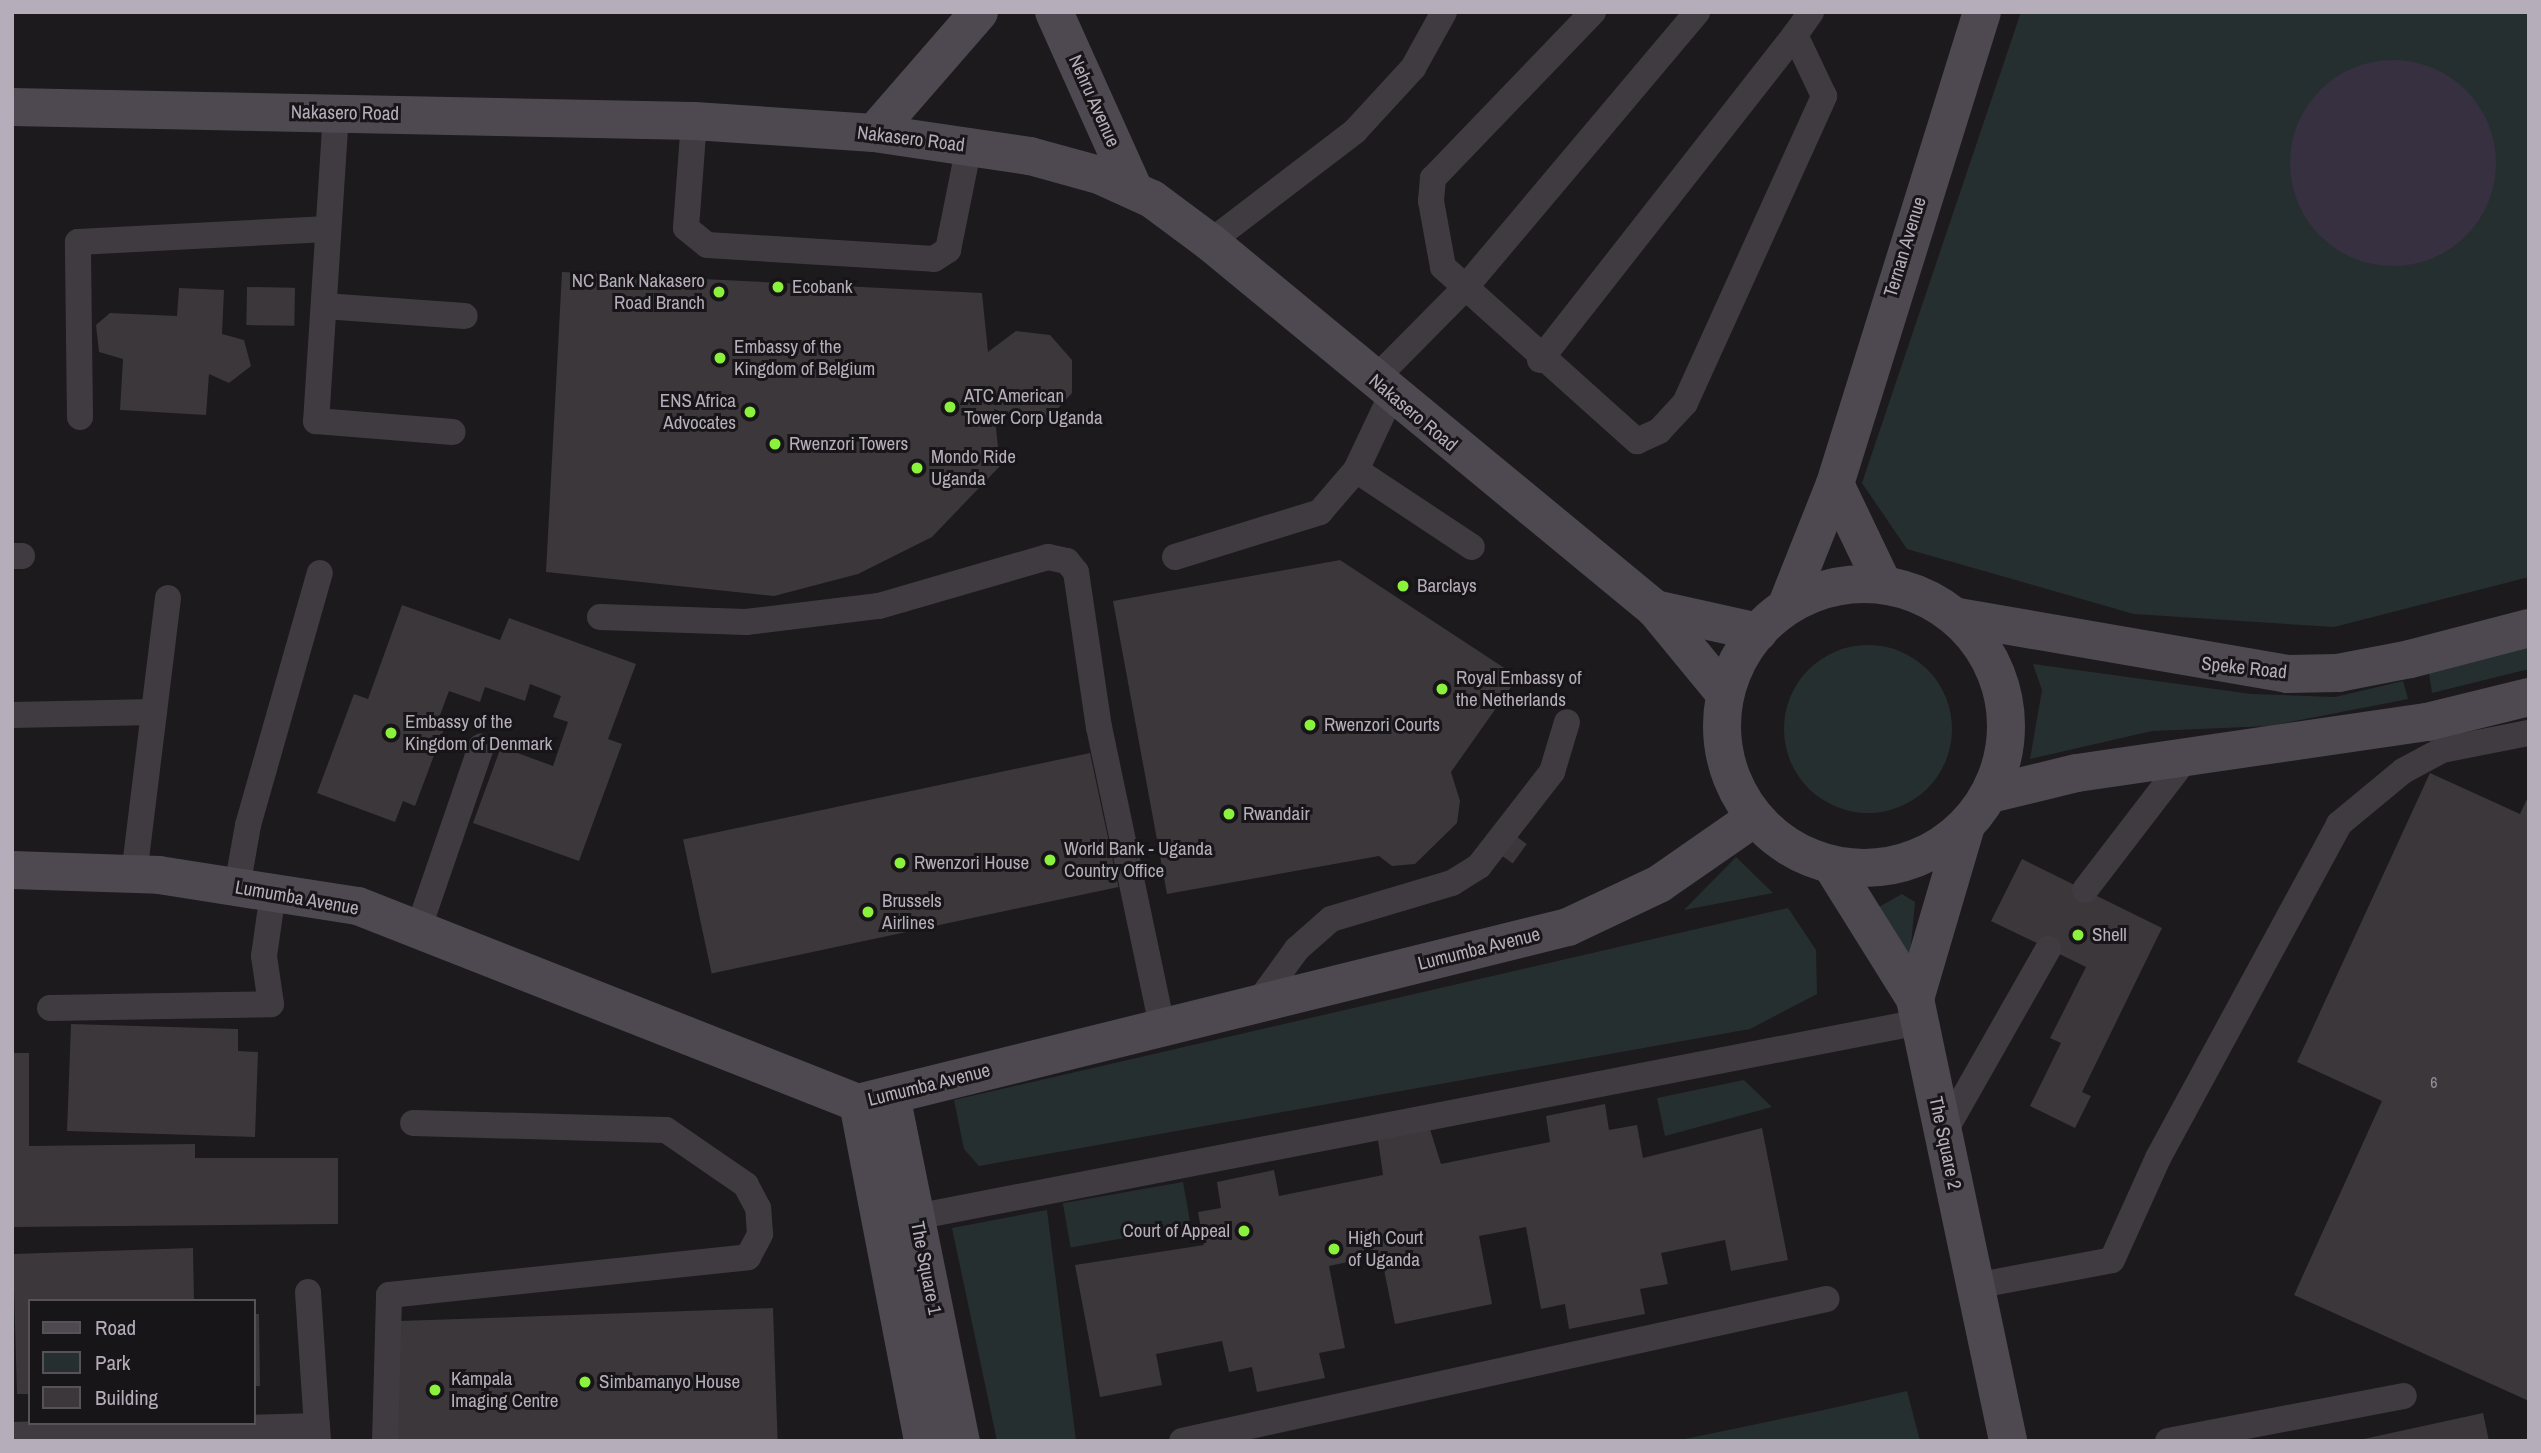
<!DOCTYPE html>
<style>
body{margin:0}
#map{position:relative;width:2541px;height:1453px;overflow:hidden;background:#1c1a1c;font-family:"Archivo Narrow",sans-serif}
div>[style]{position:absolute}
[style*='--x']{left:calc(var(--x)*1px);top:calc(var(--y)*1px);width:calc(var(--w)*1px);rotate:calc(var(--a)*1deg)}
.green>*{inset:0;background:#262f2f;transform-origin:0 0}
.round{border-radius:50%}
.water>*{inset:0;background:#363040}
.building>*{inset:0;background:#3b373b;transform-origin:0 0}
.lane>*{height:26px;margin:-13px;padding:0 13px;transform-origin:13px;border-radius:13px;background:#403b41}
.secondary>*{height:38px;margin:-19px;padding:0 19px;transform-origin:19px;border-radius:19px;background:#4e4951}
.secondary>.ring{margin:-19px;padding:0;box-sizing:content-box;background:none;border:38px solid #4e4951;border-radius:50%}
.dots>*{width:19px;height:19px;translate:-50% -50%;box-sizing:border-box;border:4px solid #171517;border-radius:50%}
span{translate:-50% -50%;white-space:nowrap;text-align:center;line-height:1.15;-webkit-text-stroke:6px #171517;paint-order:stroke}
.number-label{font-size:16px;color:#97909b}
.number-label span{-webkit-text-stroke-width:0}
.street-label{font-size:19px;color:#b6adbb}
.poi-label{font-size:19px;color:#b6adbb}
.right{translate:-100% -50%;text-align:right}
.left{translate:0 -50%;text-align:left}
.frame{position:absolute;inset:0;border:14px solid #b6adbb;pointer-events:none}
.legend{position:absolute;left:28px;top:1299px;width:228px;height:126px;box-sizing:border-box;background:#171517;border:2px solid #575259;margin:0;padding:9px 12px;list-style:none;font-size:21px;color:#b6adbb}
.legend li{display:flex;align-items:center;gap:14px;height:35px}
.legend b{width:35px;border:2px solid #575259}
</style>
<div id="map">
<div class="green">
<i style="clip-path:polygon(2021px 12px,2529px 12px,2529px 577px,2334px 627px,2134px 614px,1907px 549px,1862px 483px)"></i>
<i class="round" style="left:1784px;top:645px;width:168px;height:168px"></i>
<i style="clip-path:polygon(2529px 646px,2529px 669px,2432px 693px,2429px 673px)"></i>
<i style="clip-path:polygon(2033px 664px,2251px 694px,2335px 697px,2403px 681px,2408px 699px,2270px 726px,2152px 731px,2030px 759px,2042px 690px)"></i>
<i style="clip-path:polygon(1736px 857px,1773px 893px,1684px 910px)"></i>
<i style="clip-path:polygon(1902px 894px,1915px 902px,1909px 966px,1877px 908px)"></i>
<i style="clip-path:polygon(1788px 908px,1816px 950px,1817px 994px,1750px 1029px,979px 1166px,964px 1149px,954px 1100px)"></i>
<i style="clip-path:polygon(1744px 1080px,1772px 1107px,1665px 1136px,1657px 1098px)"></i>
<i style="left:1183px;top:1182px;width:45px;height:122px;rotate:80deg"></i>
<i style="clip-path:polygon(1047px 1210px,1076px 1441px,997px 1441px,952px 1228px)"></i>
<i style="clip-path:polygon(1907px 1391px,1920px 1441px,1675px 1441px,1824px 1410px)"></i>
</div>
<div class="water">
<i class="round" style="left:2290px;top:60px;width:206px;height:206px"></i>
</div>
<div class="building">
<i style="clip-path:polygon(562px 272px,982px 293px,988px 352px,1016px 331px,1050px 335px,1072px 360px,1072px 393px,1050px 417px,1031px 423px,994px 409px,1000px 466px,932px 537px,858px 574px,774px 596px,546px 572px)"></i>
<i style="left:247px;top:287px;width:48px;height:38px;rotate:1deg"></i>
<i style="clip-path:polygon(179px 288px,224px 290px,222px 334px,244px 340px,251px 366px,229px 383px,209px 374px,206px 415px,120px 410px,123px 359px,99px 352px,96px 325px,110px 313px,177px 316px)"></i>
<i style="clip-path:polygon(1340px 560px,1518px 677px,1451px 772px,1460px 801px,1457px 823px,1415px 864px,1392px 866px,1379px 856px,1167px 894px,1113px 601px)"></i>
<i style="clip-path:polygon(402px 605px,500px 640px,509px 618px,636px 664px,608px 739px,622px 744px,579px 861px,473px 823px,501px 747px,553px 766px,568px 722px,553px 717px,561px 696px,530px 684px,525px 701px,485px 687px,480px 702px,449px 691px,437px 723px,445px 726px,415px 806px,403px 801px,395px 822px,317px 793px,354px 694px,368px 699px)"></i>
<i style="left:1090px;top:753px;width:137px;height:416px;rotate:78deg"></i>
<i style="clip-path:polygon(2430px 773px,2520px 814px,2529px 795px,2529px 1401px,2294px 1295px,2382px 1101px,2297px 1062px)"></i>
<i style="left:1513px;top:834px;width:17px;height:24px;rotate:36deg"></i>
<i style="clip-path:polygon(2022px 859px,2162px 928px,2082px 1092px,2091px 1096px,2075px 1128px,2030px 1106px,2061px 1043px,2050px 1038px,2086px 967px,1991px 921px)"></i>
<i style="clip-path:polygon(71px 1024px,238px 1029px,238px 1051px,258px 1052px,255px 1137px,67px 1131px)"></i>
<i style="clip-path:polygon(12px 1053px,29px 1053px,29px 1146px,195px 1144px,195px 1158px,338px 1158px,338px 1224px,12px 1227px)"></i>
<i style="clip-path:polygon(1605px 1104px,1609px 1130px,1637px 1125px,1643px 1158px,1762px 1128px,1788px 1260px,1731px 1271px,1725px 1240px,1661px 1253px,1668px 1284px,1640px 1289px,1645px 1314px,1569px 1329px,1565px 1304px,1541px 1309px,1526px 1227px,1479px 1236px,1492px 1304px,1395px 1324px,1381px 1255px,1329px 1266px,1345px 1348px,1319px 1353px,1325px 1378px,1257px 1392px,1252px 1367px,1229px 1372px,1222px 1341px,1156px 1354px,1162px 1385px,1100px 1397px,1075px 1265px,1204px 1245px,1198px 1212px,1221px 1208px,1217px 1182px,1274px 1170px,1279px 1196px,1383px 1175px,1377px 1133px,1428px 1123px,1441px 1164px,1550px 1142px,1546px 1116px)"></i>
<i style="clip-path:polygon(193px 1248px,194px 1301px,30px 1301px,30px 1394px,17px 1394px,13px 1254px)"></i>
<i style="left:773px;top:1308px;width:133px;height:381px;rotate:88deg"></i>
<i style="clip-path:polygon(254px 1314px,259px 1314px,260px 1386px,254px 1386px)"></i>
<i style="clip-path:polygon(2483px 1413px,2489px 1441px,2359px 1441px,2359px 1440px)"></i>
</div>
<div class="lane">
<i style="--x:1593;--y:12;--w:231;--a:133.9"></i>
<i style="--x:1433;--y:178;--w:23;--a:95"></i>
<i style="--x:1431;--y:201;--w:67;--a:79.7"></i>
<i style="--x:1443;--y:267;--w:261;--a:41.9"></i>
<i style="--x:1637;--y:441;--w:24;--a:-24"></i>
<i style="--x:1659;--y:431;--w:38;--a:-47"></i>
<i style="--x:1685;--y:403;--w:337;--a:-65.6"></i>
<i style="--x:1824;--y:96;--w:68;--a:-115.4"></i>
<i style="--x:1795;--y:35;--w:28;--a:-55"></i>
<i style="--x:336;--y:113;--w:309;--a:93.7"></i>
<i style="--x:316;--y:421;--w:137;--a:4.6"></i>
<i style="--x:694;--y:121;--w:107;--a:94.3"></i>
<i style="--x:686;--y:228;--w:27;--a:39"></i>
<i style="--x:707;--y:245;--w:227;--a:3.5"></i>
<i style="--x:934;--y:259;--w:17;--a:-33"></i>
<i style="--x:948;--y:250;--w:106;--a:-78.6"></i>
<i style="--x:1210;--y:242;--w:183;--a:-37.4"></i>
<i style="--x:1355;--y:131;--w:86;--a:-47.4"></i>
<i style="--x:1413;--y:68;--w:64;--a:-61"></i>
<i style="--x:324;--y:306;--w:141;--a:4.1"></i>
<i style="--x:1540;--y:360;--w:413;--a:-51.9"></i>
<i style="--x:1373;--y:381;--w:129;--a:-45.3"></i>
<i style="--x:1464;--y:289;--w:362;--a:-49.9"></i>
<i style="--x:1391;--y:396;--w:82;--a:115.3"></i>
<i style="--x:1356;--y:470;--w:139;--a:33.6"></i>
<i style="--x:80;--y:417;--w:175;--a:-90.7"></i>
<i style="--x:78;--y:242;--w:250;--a:-3"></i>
<i style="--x:12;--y:556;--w:10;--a:0"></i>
<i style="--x:1175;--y:557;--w:152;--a:-17.2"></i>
<i style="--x:1320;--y:512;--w:55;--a:-49.4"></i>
<i style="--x:600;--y:617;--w:146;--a:2"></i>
<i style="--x:746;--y:622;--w:134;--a:-6.9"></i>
<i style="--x:879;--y:606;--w:176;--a:-16.2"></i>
<i style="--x:1048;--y:557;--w:19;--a:12"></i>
<i style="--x:1067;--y:561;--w:14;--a:51"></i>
<i style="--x:1076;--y:572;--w:157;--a:81.6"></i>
<i style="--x:1099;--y:727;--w:307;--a:78.1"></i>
<i style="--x:12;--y:715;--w:142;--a:-1.2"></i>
<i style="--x:134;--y:875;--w:279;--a:-83"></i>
<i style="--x:237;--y:887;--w:63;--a:-79.9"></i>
<i style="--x:248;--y:825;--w:262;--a:-74.1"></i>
<i style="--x:2085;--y:890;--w:168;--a:-52.5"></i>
<i style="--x:418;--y:930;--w:194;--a:-71"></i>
<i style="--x:1257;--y:1004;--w:68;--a:-54"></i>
<i style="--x:1297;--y:949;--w:45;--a:-41.4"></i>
<i style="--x:1331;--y:919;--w:126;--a:-16.6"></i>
<i style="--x:1452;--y:883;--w:32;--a:-32"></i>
<i style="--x:1479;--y:866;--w:119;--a:-52.2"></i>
<i style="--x:1552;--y:772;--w:52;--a:-73.3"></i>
<i style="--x:50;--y:1008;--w:221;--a:-1"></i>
<i style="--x:271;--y:1004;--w:49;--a:-98.3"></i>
<i style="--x:264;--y:956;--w:64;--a:-81.9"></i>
<i style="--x:1943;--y:1134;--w:213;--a:-60.4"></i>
<i style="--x:900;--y:1220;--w:1039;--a:-10.99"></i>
<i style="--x:1975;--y:1286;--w:139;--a:-10.7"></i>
<i style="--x:2112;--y:1260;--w:112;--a:-65.7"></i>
<i style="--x:2158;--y:1158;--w:380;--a:-61.5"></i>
<i style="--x:2339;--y:824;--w:83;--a:-39.6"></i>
<i style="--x:2403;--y:771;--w:44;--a:-28.3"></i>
<i style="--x:2442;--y:750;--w:89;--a:-11.1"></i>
<i style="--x:308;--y:1292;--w:134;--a:86.2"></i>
<i style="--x:12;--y:1435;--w:305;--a:-1.7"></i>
<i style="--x:317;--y:1426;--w:15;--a:86"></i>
<i style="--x:385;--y:1441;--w:146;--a:-88.4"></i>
<i style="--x:389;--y:1295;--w:361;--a:-6"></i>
<i style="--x:748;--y:1257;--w:26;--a:-62"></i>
<i style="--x:760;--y:1234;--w:26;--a:-94"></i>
<i style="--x:758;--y:1208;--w:26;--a:-118"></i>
<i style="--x:746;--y:1185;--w:97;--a:-145.5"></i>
<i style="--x:666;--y:1130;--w:253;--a:-178.4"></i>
<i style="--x:1182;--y:1441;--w:660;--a:-12.42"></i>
<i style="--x:2168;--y:1441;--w:240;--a:-10.8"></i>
</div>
<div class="secondary">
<i style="--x:1054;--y:12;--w:195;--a:65.8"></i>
<i style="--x:12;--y:107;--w:682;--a:1.18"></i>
<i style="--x:694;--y:121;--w:180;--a:3.8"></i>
<i style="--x:874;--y:133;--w:158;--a:8.4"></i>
<i style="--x:1030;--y:156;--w:72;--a:15.4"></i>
<i style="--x:1099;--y:175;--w:58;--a:24.4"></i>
<i style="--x:1152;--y:199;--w:72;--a:36.6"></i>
<i style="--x:1210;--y:242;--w:577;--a:39.51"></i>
<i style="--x:1655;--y:609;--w:110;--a:50.5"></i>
<i style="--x:874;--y:133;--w:160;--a:-49"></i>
<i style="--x:1835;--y:484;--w:111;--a:64.4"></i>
<i class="ring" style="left:1722px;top:584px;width:246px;height:246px"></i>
<i style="--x:1786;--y:607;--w:132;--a:-68.3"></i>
<i style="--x:1835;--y:484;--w:494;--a:-72.7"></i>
<i style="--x:1655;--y:609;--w:106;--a:12.6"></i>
<i style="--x:1958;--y:617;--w:334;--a:9.8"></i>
<i style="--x:2287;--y:674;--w:51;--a:-1.1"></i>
<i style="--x:2338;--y:673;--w:73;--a:-11"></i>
<i style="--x:2410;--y:659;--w:123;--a:-14.6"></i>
<i style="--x:1990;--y:794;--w:89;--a:-13.6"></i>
<i style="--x:2077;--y:773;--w:354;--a:-8.3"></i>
<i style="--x:2427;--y:722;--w:105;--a:-13.8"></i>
<i style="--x:1832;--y:866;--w:157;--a:58"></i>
<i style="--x:1915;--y:999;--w:452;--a:78.1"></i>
<i style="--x:12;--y:870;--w:147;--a:1.9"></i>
<i style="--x:159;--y:875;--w:201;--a:8.9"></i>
<i style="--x:358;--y:906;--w:537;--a:21.5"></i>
<i style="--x:858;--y:1103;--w:731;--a:-13.92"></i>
<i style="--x:1568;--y:927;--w:101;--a:-25.3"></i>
<i style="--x:1659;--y:884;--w:116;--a:-34.8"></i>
<i style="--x:1915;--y:999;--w:180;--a:-73.6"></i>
<i style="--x:891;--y:1095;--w:353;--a:78.6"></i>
<i style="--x:858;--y:1103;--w:344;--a:79.1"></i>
</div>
<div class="dots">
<i style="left:778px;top:287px;background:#8af13d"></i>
<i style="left:719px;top:292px;background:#8af13d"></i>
<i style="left:720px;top:358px;background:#8af13d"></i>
<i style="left:950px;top:407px;background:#8af13d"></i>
<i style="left:750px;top:412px;background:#8af13d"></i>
<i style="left:775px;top:444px;background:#8af13d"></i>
<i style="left:917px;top:468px;background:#8af13d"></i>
<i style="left:1403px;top:586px;background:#8af13d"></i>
<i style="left:1442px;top:689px;background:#8af13d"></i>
<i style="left:1310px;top:725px;background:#8af13d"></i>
<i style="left:391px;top:733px;background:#8af13d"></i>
<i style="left:1229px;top:814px;background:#8af13d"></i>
<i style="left:1050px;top:860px;background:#8af13d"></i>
<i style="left:900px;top:863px;background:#8af13d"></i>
<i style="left:868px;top:912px;background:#8af13d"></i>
<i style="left:2078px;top:935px;background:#8af13d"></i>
<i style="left:1244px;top:1231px;background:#8af13d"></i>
<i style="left:1334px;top:1249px;background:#8af13d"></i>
<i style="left:585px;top:1382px;background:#8af13d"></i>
<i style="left:435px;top:1390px;background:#8af13d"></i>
</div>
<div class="number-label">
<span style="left:2434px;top:1082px">6</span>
</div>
<div class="street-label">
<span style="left:1094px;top:101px;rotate:66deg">Nehru Avenue</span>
<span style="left:345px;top:113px;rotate:1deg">Nakasero Road</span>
<span style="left:911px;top:139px;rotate:7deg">Nakasero Road</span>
<span style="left:1905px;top:247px;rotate:-73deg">Ternan Avenue</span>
<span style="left:1413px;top:413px;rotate:40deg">Nakasero Road</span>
<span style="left:2244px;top:668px;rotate:6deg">Speke Road</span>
<span style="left:297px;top:898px;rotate:10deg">Lumumba Avenue</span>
<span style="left:1479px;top:949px;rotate:-14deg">Lumumba Avenue</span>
<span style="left:929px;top:1085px;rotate:-14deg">Lumumba Avenue</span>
<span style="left:1945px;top:1143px;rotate:78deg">The Square 2</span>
<span style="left:926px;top:1268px;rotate:79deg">The Square 1</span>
</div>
<div class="poi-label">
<span class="right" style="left:705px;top:292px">NC Bank Nakasero<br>Road Branch</span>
<span class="left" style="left:792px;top:287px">Ecobank</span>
<span class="left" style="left:734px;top:358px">Embassy of the<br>Kingdom of Belgium</span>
<span class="left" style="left:964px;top:407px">ATC American<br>Tower Corp Uganda</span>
<span class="right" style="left:736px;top:412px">ENS Africa<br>Advocates</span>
<span class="left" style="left:789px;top:444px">Rwenzori Towers</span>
<span class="left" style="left:931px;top:468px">Mondo Ride<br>Uganda</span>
<span class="left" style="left:1417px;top:586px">Barclays</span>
<span class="left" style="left:1456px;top:689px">Royal Embassy of<br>the Netherlands</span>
<span class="left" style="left:405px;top:733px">Embassy of the<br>Kingdom of Denmark</span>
<span class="left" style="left:1324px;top:725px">Rwenzori Courts</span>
<span class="left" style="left:1243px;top:814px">Rwandair</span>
<span class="left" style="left:1064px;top:860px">World Bank - Uganda<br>Country Office</span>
<span class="left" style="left:914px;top:863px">Rwenzori House</span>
<span class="left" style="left:882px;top:912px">Brussels<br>Airlines</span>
<span class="left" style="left:2092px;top:935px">Shell</span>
<span class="right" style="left:1230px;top:1231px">Court of Appeal</span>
<span class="left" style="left:1348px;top:1249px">High Court<br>of Uganda</span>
<span class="left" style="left:451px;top:1390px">Kampala<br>Imaging Centre</span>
<span class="left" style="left:599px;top:1382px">Simbamanyo House</span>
</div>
<div class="frame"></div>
<ul class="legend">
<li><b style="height:9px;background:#4e4951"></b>Road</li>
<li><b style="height:19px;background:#262f2f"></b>Park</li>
<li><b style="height:19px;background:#3b373b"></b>Building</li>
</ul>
</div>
